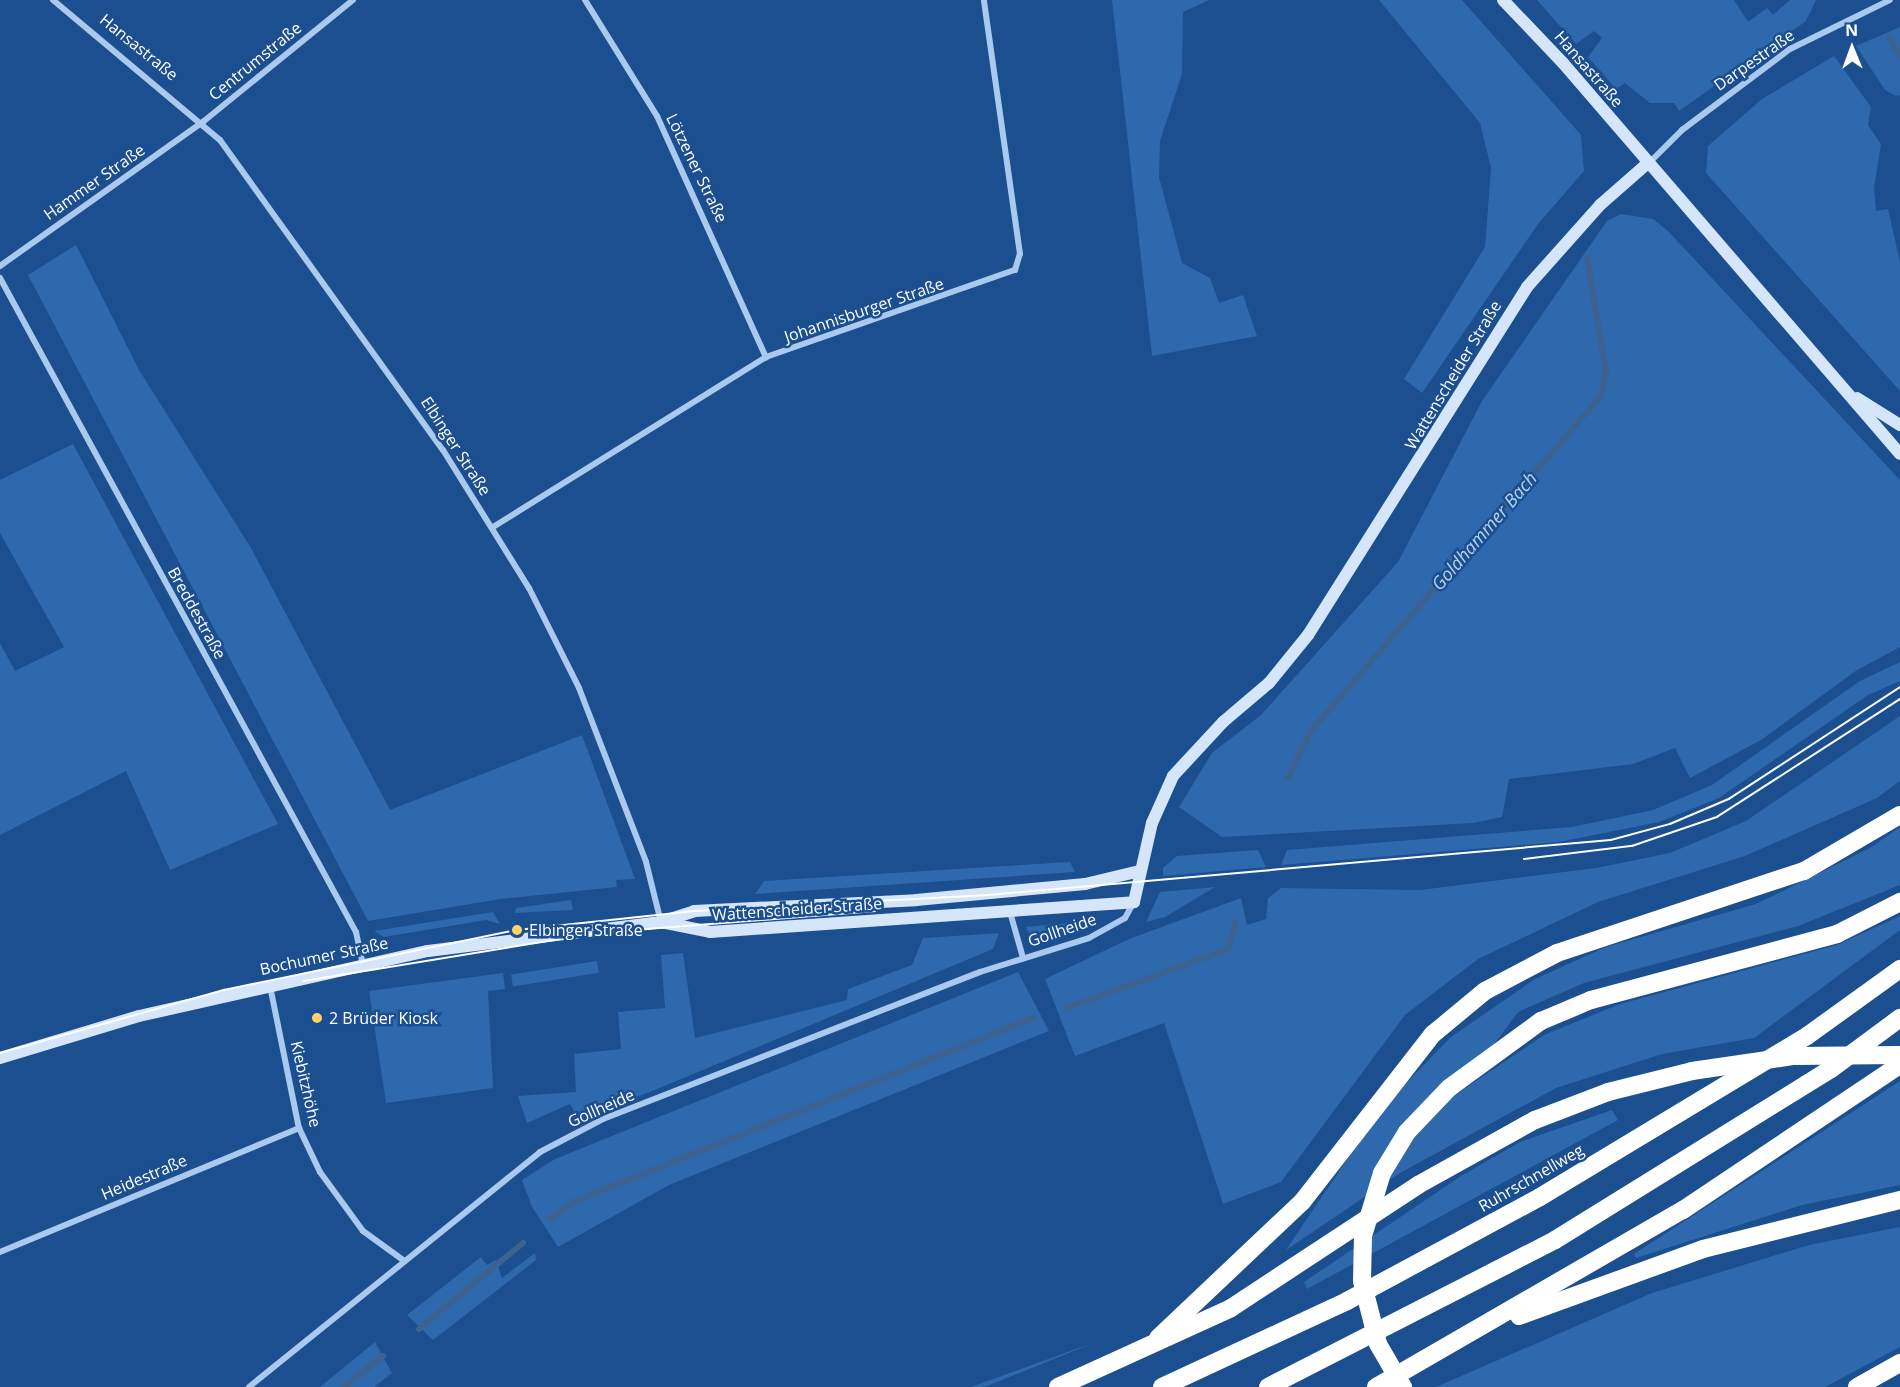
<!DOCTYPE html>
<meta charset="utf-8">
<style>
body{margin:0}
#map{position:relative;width:1900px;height:1387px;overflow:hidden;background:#1b4f8f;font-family:"Open Sans",sans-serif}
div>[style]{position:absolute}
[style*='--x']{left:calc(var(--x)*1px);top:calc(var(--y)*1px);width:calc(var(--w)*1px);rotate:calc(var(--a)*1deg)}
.green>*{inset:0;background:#2e69ad;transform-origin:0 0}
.stream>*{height:6px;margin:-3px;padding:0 3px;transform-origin:3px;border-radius:3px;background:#3c6290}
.street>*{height:6px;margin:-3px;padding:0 3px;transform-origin:3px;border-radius:3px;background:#a9c9ee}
.secondary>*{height:12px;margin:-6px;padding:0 6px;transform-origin:6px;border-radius:6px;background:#d6e6fa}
.highway>*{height:18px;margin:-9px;padding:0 9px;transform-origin:9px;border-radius:9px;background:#fff}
.tram>*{height:1.5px;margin:-0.75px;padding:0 0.75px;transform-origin:0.75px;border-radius:0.75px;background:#fff}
.highway-bridge>*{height:18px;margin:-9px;padding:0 9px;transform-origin:9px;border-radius:9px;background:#fff}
.dots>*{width:16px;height:16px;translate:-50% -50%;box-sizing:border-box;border:3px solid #1b4f8f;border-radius:50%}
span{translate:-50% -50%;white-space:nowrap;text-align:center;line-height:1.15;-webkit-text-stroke:5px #1b4f8f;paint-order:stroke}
.street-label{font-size:16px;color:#fff}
.poi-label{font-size:16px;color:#fff}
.left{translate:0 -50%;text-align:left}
.water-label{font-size:18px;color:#b5d3f5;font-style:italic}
.north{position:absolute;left:1822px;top:18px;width:60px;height:60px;-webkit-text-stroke:4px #1b4f8f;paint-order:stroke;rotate:359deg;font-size:16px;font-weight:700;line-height:24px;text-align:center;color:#fff}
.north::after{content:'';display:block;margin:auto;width:21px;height:27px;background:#fff;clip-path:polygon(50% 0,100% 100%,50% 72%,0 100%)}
</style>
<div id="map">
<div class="green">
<i style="clip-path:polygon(1112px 0,1209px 0,1183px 12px,1182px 74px,1160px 141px,1159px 177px,1182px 263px,1210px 278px,1219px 303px,1243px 295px,1257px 336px,1152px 356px)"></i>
<i style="clip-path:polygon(1379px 0,1462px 0,1581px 135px,1584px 171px,1538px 224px,1422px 393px,1404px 379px,1485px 247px,1491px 168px,1480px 123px)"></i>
<i style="clip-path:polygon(1537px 0,1734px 0,1748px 22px,1767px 8px,1773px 15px,1790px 0,1816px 0,1806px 21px,1679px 111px,1674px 103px,1650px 103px,1625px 83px,1616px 89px,1588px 57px,1602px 38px,1594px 31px,1576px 44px)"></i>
<i style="clip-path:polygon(1900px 27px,1900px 95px,1896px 96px,1885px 90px,1856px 46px)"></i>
<i style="clip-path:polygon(1834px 56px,1871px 107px,1868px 125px,1881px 144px,1874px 188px,1876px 211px,1888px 209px,1900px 262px,1900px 391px,1706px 173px,1708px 146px,1762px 99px)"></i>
<i style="clip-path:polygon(1621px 214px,1653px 219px,1669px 232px,1900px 480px,1900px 647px,1857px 670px,1761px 740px,1690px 778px,1675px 748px,1633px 764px,1509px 779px,1502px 817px,1473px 823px,1222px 837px,1179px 807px,1212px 753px,1261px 715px,1398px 562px,1482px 401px,1607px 221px)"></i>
<i style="clip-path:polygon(76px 245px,139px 370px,251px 548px,390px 810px,582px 735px,635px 879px,616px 880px,617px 887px,501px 899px,368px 921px,28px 275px)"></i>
<i style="clip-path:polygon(73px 444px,278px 824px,170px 870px,126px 771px,0 835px,0 643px,15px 671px,64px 647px,0 533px,0 480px)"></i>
<i style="clip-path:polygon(1900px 662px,1900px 681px,1868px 695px,1719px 798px,1659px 822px,1559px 842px,1281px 865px,1287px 850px,1572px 827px,1653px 810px,1712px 785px,1860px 681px)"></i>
<i style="clip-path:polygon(1900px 716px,1900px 781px,1877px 798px,1745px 856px,1598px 902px,1478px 959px,1405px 1015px,1281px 1182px,1223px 1204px,1164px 1023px,1075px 1056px,1045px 979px,1129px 939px,1241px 898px,1247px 925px,1266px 919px,1268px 898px,1281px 888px,1420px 890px,1596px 868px,1670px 853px,1746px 821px)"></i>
<i style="clip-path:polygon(1900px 827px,1900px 885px,1798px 926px,1584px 983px,1518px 1012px,1458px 1093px,1544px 1035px,1620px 1004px,1837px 945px,1900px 916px,1900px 930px,1754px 1038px,1662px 1054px,1556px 1088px,1400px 1173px,1286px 1250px,1381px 1109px,1451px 1037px,1535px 979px,1606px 947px,1756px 904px,1870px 848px)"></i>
<i style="clip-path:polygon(1258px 850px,1266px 867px,1163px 876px,1163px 868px,1177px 856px)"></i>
<i style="clip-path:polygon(1070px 862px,1075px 872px,755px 894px,764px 881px)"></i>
<i style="clip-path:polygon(1215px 887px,1165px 917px,1146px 922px,1160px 892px)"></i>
<i style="clip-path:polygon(571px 900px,573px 910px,515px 913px,516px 908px)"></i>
<i style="clip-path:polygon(493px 912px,500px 924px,486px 920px,384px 937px,374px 931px)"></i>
<i style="clip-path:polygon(1080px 922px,1061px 935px,1033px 943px,1026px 927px)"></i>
<i style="clip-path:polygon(999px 933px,993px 949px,650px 1092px,578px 1118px,570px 1104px,527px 1123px,518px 1096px,576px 1092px,574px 1054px,621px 1049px,618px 1012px,665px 1008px,661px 955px,683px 953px,695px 1038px,847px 1000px,848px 989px,912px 965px,923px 938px)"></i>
<i style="left:597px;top:961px;width:12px;height:87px;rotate:81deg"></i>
<i style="clip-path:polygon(1018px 972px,1049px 1031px,669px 1185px,558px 1247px,532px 1207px,522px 1180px,555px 1159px)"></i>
<i style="clip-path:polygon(503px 973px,505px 989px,488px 991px,493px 1088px,386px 1103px,369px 991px)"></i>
<i style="clip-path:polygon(1900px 1081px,1900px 1185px,1802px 1205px,1636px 1258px,1634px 1254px)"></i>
<i style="clip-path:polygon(1612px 1110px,1618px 1120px,1307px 1289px,1304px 1282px,1461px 1176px,1520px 1142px)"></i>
<i style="clip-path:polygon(1900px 1227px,1900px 1347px,1825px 1387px,1436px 1387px,1652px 1293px,1809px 1245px)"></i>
<i style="clip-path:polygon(535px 1253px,536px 1260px,433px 1340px,407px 1315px,481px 1257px,487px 1265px,496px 1260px,502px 1278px)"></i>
<i style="clip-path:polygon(1098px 1341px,985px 1387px,971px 1387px)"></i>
<i style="clip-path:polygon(375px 1342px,392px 1373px,374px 1387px,320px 1387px)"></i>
</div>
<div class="stream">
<i style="--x:1889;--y:37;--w:22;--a:60"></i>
<i style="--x:1288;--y:778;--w:52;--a:-63.9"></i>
<i style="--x:1311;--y:731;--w:443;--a:-49.1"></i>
<i style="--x:1601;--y:396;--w:25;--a:-78"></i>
<i style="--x:1606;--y:372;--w:115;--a:-99.5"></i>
<i style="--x:1067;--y:1008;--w:172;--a:-20"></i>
<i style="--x:1229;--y:949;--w:28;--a:-77"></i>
<i style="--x:550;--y:1219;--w:29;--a:-36"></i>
<i style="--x:573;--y:1202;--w:496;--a:-21.8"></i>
<i style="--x:419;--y:1329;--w:135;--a:-39.6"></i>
<i style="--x:344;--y:1387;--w:50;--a:-38.5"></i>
</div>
<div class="street">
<i style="--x:53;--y:0;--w:218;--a:40"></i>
<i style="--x:220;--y:140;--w:382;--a:54.3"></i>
<i style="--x:443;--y:450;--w:163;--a:58.1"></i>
<i style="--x:529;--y:588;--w:112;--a:63.4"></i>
<i style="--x:579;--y:688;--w:186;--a:68.9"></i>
<i style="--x:646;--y:862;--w:62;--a:76"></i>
<i style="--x:585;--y:0;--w:137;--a:58.2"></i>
<i style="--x:657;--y:116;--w:265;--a:65.7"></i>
<i style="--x:1649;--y:163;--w:47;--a:-45"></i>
<i style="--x:1682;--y:130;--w:135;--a:-36.9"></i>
<i style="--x:1790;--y:49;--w:111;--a:-26.1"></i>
<i style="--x:0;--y:266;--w:250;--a:-35.4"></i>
<i style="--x:204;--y:121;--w:192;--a:-39.1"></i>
<i style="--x:0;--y:278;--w:745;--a:61.44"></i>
<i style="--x:356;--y:932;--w:33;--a:78"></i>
<i style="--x:493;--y:527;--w:322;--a:-31.9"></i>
<i style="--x:766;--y:357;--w:264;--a:-19.3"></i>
<i style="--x:1015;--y:270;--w:17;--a:-73"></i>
<i style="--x:1020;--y:254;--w:257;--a:-98.1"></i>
<i style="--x:1010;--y:912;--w:48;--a:74.2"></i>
<i style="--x:270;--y:986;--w:145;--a:78.5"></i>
<i style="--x:299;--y:1128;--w:49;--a:64.5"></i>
<i style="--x:320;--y:1172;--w:73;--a:53.9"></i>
<i style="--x:363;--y:1231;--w:49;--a:35.9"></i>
<i style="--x:0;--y:1252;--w:324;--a:-22.5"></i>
<i style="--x:249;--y:1387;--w:374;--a:-38.9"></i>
<i style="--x:540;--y:1152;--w:71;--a:-27.6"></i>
<i style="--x:603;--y:1119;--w:405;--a:-21.3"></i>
<i style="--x:980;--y:972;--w:114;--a:-17.3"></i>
<i style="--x:1089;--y:938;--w:41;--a:-29.1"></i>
<i style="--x:1125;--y:918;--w:18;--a:-61"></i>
</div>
<div class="secondary">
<i style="--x:1503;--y:0;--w:87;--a:46.4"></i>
<i style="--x:1563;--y:63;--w:516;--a:49.24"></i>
<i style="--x:1857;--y:398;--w:51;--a:32.1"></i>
<i style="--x:661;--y:922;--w:50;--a:11.5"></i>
<i style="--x:710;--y:932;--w:425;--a:-4"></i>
<i style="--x:1134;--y:902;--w:81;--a:-77.2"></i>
<i style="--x:1152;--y:823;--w:51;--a:-65.9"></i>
<i style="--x:1173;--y:776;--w:74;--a:-47.2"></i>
<i style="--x:1223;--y:722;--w:60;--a:-40.3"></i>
<i style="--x:1269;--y:683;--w:62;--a:-50.9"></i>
<i style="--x:1308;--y:635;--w:411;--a:-57.8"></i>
<i style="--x:1527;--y:287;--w:110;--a:-48.3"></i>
<i style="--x:1600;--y:205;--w:64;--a:-41.2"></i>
<i style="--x:0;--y:1058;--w:145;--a:-16.8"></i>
<i style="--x:139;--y:1016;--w:296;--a:-12.7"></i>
<i style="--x:428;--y:951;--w:235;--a:-7.1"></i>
<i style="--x:661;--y:922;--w:35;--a:-18"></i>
<i style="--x:694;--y:911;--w:222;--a:-2.8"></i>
<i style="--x:916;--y:900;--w:170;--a:-5.4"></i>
<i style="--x:1085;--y:884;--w:57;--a:-13.3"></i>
</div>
<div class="highway">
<i style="--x:1382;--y:1173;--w:48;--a:-58.6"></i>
<i style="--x:1407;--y:1132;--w:61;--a:-46.3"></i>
<i style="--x:1449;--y:1088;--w:114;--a:-36.1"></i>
<i style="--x:1541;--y:1021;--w:54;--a:-22.8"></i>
<i style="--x:1591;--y:1000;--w:255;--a:-15"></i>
<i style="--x:1837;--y:934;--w:71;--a:-26.9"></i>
<i style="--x:1519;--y:1316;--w:196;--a:-20"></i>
<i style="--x:1703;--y:1249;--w:203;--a:-14"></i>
<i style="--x:1158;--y:1338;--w:198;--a:-43.4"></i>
<i style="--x:1302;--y:1202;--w:213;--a:-52.1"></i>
<i style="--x:1433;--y:1034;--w:67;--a:-39.6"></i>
<i style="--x:1485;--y:991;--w:81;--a:-27.8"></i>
<i style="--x:1557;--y:953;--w:260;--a:-18.4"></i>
<i style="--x:1804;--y:871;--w:111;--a:-30.3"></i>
<i style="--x:1058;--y:1387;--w:190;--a:-24.5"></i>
<i style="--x:1231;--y:1308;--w:224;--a:-33.3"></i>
<i style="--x:1418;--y:1185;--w:134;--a:-29.1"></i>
<i style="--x:1535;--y:1120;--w:78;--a:-21"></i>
<i style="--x:1608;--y:1092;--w:87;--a:-14"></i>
<i style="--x:1162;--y:1387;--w:204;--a:-24.9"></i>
<i style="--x:1347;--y:1301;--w:219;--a:-28.3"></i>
<i style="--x:1540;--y:1197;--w:312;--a:-31.1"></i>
<i style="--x:1807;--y:1036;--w:115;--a:-35.8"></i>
<i style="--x:1268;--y:1387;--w:322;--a:-27.1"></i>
<i style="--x:1555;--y:1240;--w:325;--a:-31.8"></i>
<i style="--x:1831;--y:1069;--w:86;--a:-36.5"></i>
<i style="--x:1376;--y:1387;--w:354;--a:-30"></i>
<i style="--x:1683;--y:1210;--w:261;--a:-33.8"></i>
<i style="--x:1857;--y:1387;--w:49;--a:-29.2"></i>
</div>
<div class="tram">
<i style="--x:1524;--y:859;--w:109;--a:-6.9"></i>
<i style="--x:1632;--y:846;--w:90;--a:-18.8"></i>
<i style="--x:1717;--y:817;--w:218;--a:-32.8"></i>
<i style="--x:304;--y:981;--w:297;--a:-9.3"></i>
<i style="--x:597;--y:933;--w:279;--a:-4.5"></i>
<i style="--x:0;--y:1053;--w:233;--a:-15.7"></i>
<i style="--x:224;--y:990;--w:299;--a:-11.6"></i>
<i style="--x:517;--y:930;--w:178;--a:-6.1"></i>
<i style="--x:694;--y:911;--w:294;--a:-3.1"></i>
<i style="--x:988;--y:895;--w:625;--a:-5.05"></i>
<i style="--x:1611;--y:840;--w:61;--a:-15.2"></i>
<i style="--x:1670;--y:824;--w:64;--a:-23"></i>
<i style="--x:1729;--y:799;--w:204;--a:-33.2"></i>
</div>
<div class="highway-bridge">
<i style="--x:1692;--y:1071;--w:103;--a:-8.4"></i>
<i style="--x:1794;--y:1056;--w:106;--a:-0.5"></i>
<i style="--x:1382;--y:1173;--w:66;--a:106.8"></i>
<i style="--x:1363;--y:1236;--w:45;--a:91.3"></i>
<i style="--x:1362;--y:1281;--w:65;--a:75.7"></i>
<i style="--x:1378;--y:1344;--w:50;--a:59.8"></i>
</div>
<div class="dots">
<i style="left:517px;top:930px;background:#ffd166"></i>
<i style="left:317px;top:1018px;background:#ffd166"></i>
</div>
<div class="street-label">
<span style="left:139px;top:47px;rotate:39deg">Hansastraße</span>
<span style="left:1754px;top:60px;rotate:-35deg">Darpestraße</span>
<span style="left:255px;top:61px;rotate:-39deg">Centrumstraße</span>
<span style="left:1589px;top:69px;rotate:49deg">Hansastraße</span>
<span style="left:697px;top:168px;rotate:64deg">Lötzener Straße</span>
<span style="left:94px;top:182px;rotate:-35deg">Hammer Straße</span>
<span style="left:864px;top:310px;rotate:-19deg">Johannisburger Straße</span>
<span style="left:1453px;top:375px;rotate:-59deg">Wattenscheider Straße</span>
<span style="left:456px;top:446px;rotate:57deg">Elbinger Straße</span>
<span style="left:197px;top:613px;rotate:61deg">Breddestraße</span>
<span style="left:797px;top:909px;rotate:-4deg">Wattenscheider Straße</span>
<span style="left:1062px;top:930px;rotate:-19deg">Gollheide</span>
<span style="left:324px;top:956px;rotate:-12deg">Bochumer Straße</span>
<span style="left:306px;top:1084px;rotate:77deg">Kiebitzhöhe</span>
<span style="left:601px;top:1108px;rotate:-24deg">Gollheide</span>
<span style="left:144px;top:1177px;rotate:-23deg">Heidestraße</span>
<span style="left:1531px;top:1178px;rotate:-30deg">Ruhrschnellweg</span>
</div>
<div class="poi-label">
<span class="left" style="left:529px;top:930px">Elbinger Straße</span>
<span class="left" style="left:329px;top:1018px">2 Brüder Kiosk</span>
</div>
<div class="water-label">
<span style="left:1484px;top:531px;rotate:-49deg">Goldhammer Bach</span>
</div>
<div class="north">N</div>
</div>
